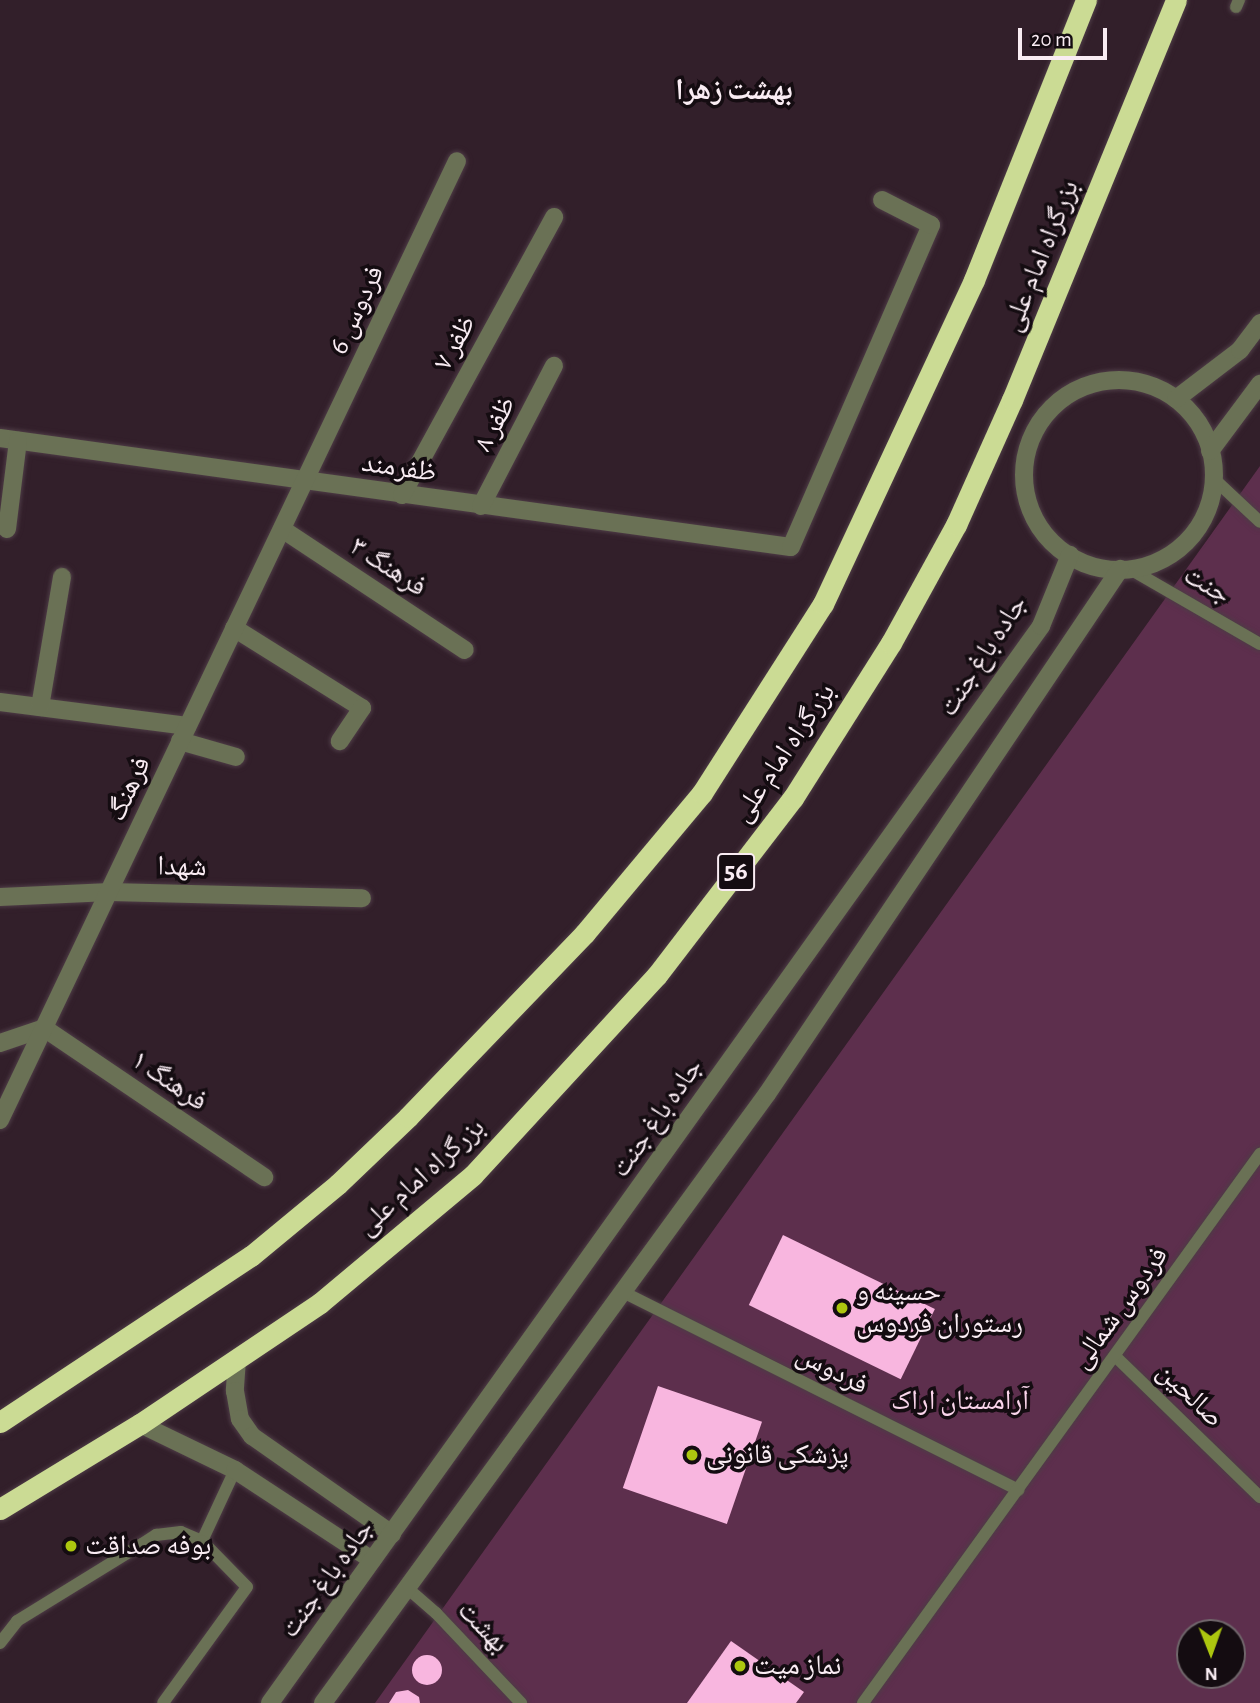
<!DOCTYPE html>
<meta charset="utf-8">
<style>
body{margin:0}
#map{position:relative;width:1260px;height:1703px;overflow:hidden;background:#321f2a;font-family:"Alegreya Sans","Noto Naskh Arabic",sans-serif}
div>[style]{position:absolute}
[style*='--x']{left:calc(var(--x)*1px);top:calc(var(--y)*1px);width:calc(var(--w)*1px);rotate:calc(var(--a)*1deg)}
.green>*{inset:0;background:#5d2f4d}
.building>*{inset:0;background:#f8b6df;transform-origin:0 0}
.round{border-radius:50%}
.roads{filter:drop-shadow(0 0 2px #4e3c46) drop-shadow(0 0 2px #4e3c46)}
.lane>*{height:12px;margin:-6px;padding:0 6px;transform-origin:6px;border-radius:6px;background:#6a7155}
.street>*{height:18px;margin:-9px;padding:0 9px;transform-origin:9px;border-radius:9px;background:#6a7155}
.street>.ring{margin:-9px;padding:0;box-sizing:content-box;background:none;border:18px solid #6a7155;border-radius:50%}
.highway>*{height:21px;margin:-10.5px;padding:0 10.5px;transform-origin:10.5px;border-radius:10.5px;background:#cbdb94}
.dots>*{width:19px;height:19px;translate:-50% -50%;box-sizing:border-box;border:4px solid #140c11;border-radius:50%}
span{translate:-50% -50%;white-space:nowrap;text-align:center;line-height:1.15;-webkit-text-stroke:7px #140c11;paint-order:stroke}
.shield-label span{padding:2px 5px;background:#140c11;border:2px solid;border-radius:5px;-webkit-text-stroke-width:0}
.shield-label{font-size:26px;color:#f9ecf3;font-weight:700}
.street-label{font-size:28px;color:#f9ecf3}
.poi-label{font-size:28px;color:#f9ecf3}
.left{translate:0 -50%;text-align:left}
.park-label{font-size:28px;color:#fad5eb}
.neighbourhood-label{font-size:30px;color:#f9ecf3;font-weight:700}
.north{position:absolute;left:1176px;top:1619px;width:70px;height:70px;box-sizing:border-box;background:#140c11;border:2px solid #70666b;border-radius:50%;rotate:179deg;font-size:19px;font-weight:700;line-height:28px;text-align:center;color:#f9ecf3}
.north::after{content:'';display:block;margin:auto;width:24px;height:32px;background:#adc60f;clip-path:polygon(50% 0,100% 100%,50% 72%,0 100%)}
.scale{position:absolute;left:1018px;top:28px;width:89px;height:32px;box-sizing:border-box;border:4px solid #f9ecf3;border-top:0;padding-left:9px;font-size:21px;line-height:24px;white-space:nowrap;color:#f9ecf3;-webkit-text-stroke:5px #140c11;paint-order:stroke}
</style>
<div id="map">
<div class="green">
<i style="clip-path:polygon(evenodd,1260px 466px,1260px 1703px,375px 1703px,1260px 466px,1190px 1633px,1232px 1633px,1232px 1675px,1190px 1675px,1190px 1633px)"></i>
</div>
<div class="building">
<i style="left:783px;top:1235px;width:169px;height:78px;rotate:26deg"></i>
<i style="left:658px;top:1386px;width:110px;height:108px;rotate:19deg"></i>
<i style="clip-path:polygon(731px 1641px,804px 1692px,796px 1703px,687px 1703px)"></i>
<i class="round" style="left:412px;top:1655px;width:30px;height:30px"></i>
<i style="clip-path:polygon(408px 1690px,419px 1697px,420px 1703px,389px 1703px,396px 1692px)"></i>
</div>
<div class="roads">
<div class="lane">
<i style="--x:1236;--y:7;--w:8;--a:-67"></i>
<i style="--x:1213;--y:478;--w:64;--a:43.1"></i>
<i style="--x:1130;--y:569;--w:150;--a:30"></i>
<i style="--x:625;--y:1293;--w:440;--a:26.6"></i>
<i style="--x:1116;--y:1357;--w:201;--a:44.2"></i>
<i style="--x:202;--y:1541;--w:78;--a:-65.1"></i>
<i style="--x:406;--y:1587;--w:40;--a:41"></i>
<i style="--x:436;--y:1613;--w:124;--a:46.6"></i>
<i style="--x:0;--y:1643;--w:28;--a:-52"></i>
<i style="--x:17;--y:1621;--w:147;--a:-31.6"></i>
<i style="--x:142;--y:1544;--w:17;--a:-33"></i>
<i style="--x:156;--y:1535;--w:25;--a:-7"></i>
<i style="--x:181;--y:1532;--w:23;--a:23"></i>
<i style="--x:202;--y:1541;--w:64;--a:45.6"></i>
<i style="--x:247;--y:1587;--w:143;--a:125.9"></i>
<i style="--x:863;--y:1703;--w:678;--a:-54.13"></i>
</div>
<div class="street">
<i class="ring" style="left:1024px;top:380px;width:172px;height:172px"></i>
<i style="--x:1176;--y:399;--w:81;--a:-37.4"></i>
<i style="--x:1240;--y:350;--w:34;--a:-53"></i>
<i style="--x:0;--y:438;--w:798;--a:7.85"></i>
<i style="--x:791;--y:547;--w:351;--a:-66.5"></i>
<i style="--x:931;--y:225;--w:55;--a:-153"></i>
<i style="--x:1210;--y:451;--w:84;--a:-53.3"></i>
<i style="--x:402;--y:495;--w:317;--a:-61.3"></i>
<i style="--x:481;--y:506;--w:158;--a:-62.5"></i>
<i style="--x:7;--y:529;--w:89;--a:-82.9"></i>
<i style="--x:282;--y:529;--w:219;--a:33.5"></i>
<i style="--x:234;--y:628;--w:151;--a:32"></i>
<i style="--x:362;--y:708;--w:40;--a:124"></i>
<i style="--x:0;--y:702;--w:189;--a:7.3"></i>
<i style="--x:40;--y:707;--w:132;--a:-80.4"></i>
<i style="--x:180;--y:741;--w:58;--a:15.9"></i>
<i style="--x:0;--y:897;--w:110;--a:-2.6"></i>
<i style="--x:110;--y:892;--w:252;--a:1.4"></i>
<i style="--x:0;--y:1043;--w:46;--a:-18.8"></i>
<i style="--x:44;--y:1028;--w:266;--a:34.1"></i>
<i style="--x:0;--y:1120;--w:1062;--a:-64.52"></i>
<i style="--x:237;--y:1359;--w:32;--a:94"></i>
<i style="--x:235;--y:1391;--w:28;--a:80"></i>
<i style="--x:240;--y:1419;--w:21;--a:55"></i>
<i style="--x:252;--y:1436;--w:171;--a:35"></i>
<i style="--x:140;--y:1424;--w:106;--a:25.8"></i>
<i style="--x:235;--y:1470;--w:164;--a:33.3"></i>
<i style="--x:270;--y:1703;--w:1325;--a:-54.4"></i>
<i style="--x:1041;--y:626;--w:77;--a:-67.8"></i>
<i style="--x:323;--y:1703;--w:754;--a:-53.91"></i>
<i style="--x:767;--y:1094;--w:633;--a:-56.08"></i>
</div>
<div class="highway">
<i style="--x:0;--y:1422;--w:301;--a:-33.5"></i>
<i style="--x:251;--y:1256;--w:113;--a:-39.6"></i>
<i style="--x:338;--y:1184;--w:97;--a:-43.7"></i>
<i style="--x:408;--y:1117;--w:255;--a:-46.1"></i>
<i style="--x:585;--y:933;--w:182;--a:-50.1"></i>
<i style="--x:702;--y:793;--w:224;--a:-57.4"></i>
<i style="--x:823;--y:604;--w:357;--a:-65"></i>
<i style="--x:974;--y:280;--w:302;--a:-68.2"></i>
<i style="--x:0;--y:1509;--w:164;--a:-31.3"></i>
<i style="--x:140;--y:1424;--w:217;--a:-33.9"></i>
<i style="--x:320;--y:1303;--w:199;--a:-39.9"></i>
<i style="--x:473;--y:1175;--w:272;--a:-47.4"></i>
<i style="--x:657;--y:975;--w:223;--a:-52.5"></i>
<i style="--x:793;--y:798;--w:183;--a:-57.7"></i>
<i style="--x:891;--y:643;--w:135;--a:-61.2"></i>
<i style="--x:956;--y:525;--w:137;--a:-65.9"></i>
<i style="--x:1012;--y:400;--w:432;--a:-67.7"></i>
</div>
</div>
<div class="dots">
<i style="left:842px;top:1308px;background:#adc60f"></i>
<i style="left:692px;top:1455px;background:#adc60f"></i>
<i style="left:71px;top:1546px;background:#adc60f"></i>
<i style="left:740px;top:1666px;background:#adc60f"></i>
</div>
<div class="shield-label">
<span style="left:736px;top:872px">56</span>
</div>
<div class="street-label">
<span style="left:1041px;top:256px;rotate:-68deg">بزرگراه امام علی</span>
<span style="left:357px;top:310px;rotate:-65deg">فردوس 6</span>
<span style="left:455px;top:343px;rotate:-61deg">ظفر ۷</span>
<span style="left:495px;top:424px;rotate:-62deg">ظفر ۸</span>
<span style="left:399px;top:468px;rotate:8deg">ظفرمند</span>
<span style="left:388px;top:567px;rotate:33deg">فرهنگ ۳</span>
<span style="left:1207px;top:585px;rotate:30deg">جنت</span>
<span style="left:983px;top:656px;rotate:-57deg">جاده باغ جنت</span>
<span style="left:784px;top:753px;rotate:-56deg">بزرگراه امام علی</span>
<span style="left:129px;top:789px;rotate:-65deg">فرهنگ</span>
<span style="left:182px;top:867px;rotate:1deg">شهدا</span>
<span style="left:169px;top:1081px;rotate:34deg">فرهنگ ۱</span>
<span style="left:657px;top:1118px;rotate:-55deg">جاده باغ جنت</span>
<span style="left:421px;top:1177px;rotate:-42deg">بزرگراه امام علی</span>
<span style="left:1120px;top:1308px;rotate:-54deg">فردوس شمالی</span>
<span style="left:832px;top:1370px;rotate:27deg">فردوس</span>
<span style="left:1190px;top:1395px;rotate:44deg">صالحین</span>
<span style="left:327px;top:1579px;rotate:-54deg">جاده باغ جنت</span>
<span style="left:483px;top:1627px;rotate:46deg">بهشت</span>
</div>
<div class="poi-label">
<span class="left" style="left:856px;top:1308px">حسینه و<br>رستوران فردوس</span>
<span class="left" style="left:706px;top:1455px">پزشکی قانونی</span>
<span class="left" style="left:85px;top:1546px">بوفه صداقت</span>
<span class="left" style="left:754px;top:1666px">نماز میت</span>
</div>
<div class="park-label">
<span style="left:960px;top:1401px">آرامستان اراک</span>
</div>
<div class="neighbourhood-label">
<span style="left:734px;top:90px">بهشت زهرا</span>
</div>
<div class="north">N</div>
<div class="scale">20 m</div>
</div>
